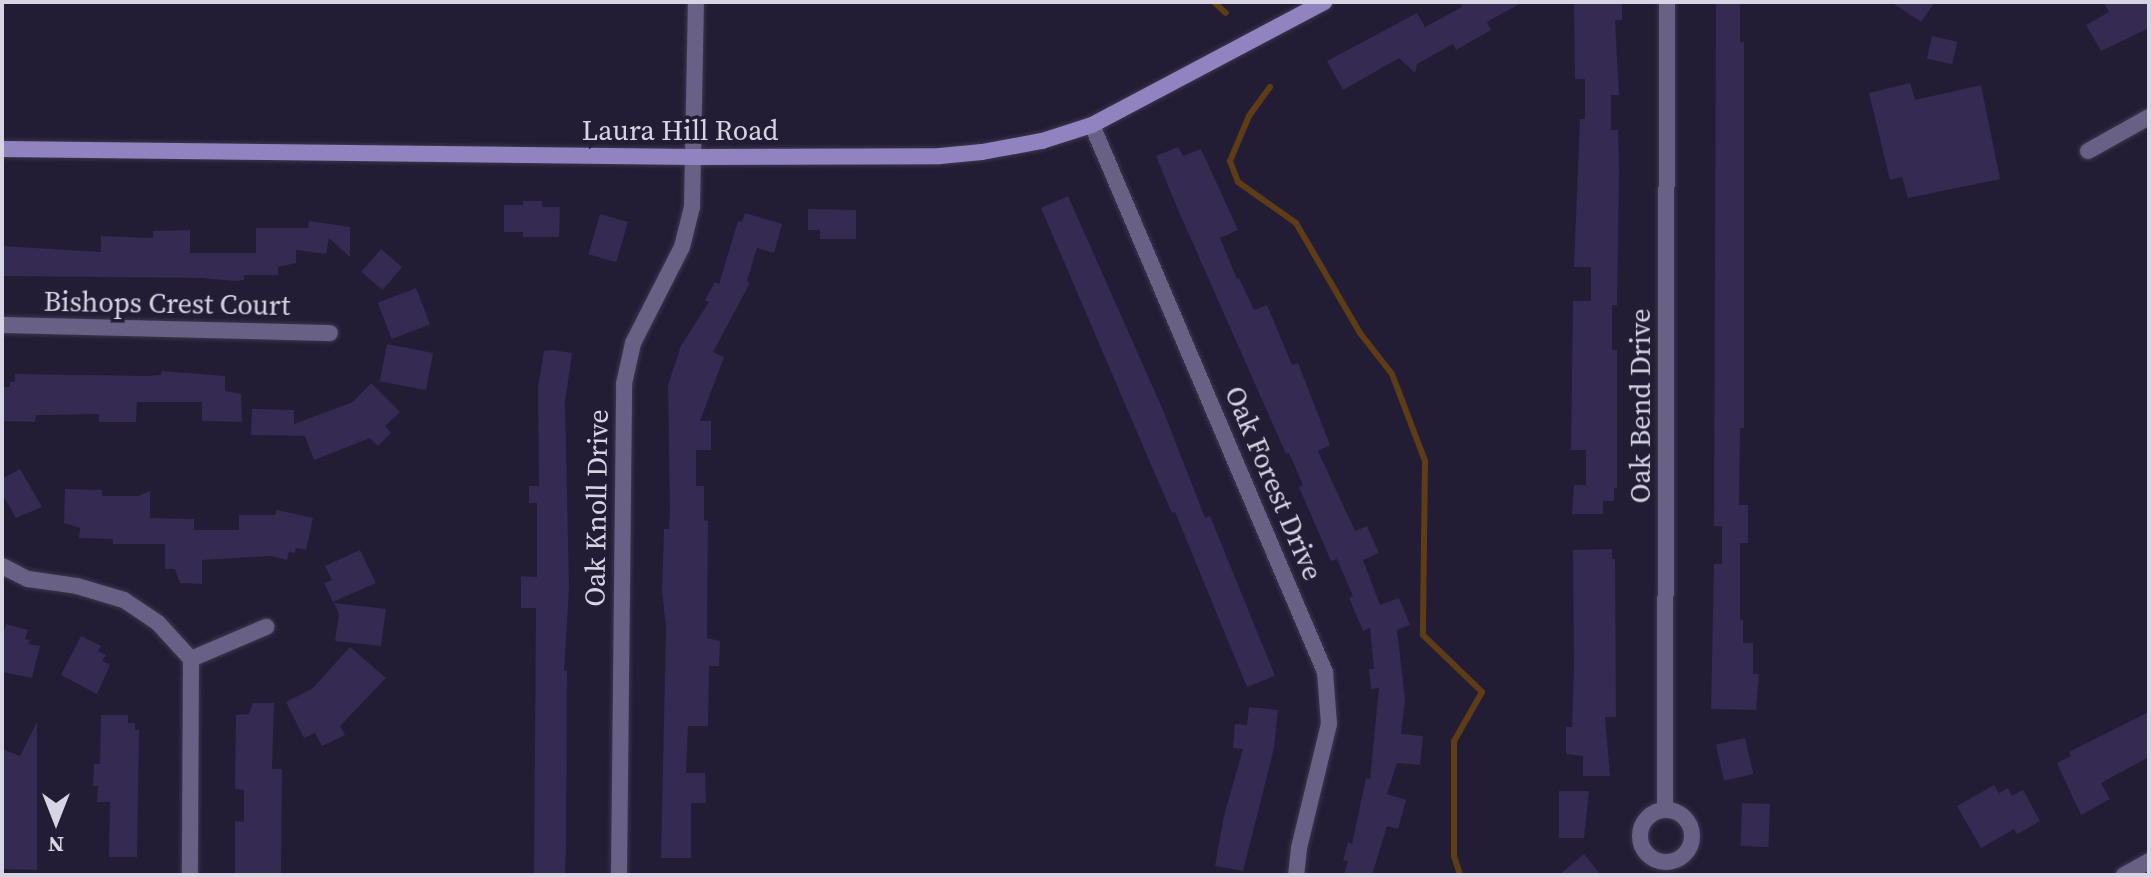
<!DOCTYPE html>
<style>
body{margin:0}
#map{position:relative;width:2151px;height:877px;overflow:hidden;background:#221d34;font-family:"Source Serif 4",serif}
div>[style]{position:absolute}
.stream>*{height:6px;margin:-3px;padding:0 3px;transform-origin:3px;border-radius:3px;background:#5d3c16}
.building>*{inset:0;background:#342a52;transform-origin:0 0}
.roads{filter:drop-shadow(0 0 2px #3b374d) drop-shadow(0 0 2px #3b374d)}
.minor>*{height:16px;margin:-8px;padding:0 8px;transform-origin:8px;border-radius:8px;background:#686085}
.minor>.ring{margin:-8px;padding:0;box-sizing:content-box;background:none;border:16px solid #686085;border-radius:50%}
.secondary>*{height:16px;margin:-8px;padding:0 8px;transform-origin:8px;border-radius:8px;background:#9083bf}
span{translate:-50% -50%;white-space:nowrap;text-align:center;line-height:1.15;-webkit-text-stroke:7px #221d34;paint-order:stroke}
.street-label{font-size:28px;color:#d7d4e4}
.frame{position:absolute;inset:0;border:4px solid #d7d4e4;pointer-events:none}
.north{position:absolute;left:16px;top:781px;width:80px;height:80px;-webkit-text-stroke:6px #221d34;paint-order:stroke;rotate:180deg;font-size:22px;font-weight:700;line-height:32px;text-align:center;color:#d7d4e4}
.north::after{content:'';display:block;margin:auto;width:28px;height:36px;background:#d7d4e4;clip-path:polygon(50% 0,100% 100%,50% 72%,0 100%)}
</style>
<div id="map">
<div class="stream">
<i style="left:1214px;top:2px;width:16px;rotate:43deg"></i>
<i style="left:1270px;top:87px;width:36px;rotate:126deg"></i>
<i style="left:1249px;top:116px;width:49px;rotate:112.9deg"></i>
<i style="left:1230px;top:161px;width:22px;rotate:69deg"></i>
<i style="left:1238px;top:182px;width:71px;rotate:35.3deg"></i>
<i style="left:1296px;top:223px;width:127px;rotate:59.8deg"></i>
<i style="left:1360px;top:333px;width:52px;rotate:52deg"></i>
<i style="left:1392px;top:374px;width:93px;rotate:69.2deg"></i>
<i style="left:1425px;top:461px;width:174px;rotate:90.7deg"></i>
<i style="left:1423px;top:635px;width:82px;rotate:44deg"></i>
<i style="left:1482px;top:692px;width:56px;rotate:119.7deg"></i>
<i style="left:1454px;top:741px;width:115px;rotate:90deg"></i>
<i style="left:1454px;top:856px;width:20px;rotate:72deg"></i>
</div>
<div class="building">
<i style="clip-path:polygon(1459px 2px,1523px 2px,1487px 22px,1491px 30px,1456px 50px,1453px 44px,1417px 64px,1415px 73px,1399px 58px,1343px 90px,1327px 61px,1417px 13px,1425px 27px,1462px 7px)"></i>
<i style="clip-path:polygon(1574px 2px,1622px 2px,1622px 20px,1615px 20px,1619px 95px,1611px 95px,1611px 130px,1618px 130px,1619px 169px,1617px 305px,1612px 305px,1612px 350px,1617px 350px,1617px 488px,1614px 488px,1614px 501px,1603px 501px,1603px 514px,1572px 514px,1574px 485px,1586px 485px,1586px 450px,1571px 450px,1573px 301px,1591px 301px,1591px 267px,1574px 267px,1580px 119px,1585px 119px,1585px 79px,1575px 79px)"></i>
<i style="clip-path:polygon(1716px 2px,1740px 2px,1740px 42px,1744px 42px,1744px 428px,1740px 428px,1739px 505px,1748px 505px,1748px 543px,1740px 543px,1740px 620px,1743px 620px,1743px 643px,1753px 643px,1753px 674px,1759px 674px,1756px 710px,1711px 709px,1714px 564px,1722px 564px,1722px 526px,1714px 526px)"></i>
<i style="clip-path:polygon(1891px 2px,1935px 2px,1921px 22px)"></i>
<i style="clip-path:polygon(2103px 2px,2149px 2px,2149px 28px,2101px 51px,2086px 25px,2109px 12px)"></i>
<i style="left:1932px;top:36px;width:26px;height:23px;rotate:13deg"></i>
<i style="clip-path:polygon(1910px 83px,1915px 100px,1981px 85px,2000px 179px,1908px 198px,1902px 177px,1890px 180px,1869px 93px)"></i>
<i style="clip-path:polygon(1178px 147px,1183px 156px,1201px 149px,1238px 230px,1220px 238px,1237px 279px,1239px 278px,1254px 310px,1267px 305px,1292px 365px,1298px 363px,1330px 445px,1318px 451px,1355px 531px,1367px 526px,1379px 553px,1363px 560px,1380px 605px,1399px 598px,1410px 625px,1397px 630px,1405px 700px,1401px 734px,1423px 736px,1420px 765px,1397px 763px,1387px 794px,1406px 800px,1398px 829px,1387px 826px,1372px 875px,1344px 875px,1348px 861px,1343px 860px,1348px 842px,1352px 844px,1366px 778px,1370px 779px,1379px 688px,1371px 689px,1369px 669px,1374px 669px,1370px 628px,1363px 631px,1349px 598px,1353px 596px,1337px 559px,1331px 561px,1299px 487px,1303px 485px,1289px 453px,1286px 454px,1176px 205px,1156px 156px)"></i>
<i style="clip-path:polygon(1068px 196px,1163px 410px,1205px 518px,1210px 516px,1275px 676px,1247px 687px,1175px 512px,1172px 513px,1155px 474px,1041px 208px)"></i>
<i style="clip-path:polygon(523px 201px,542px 201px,542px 207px,560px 207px,559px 237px,523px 237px,523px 232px,504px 232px,504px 205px,523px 205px)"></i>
<i style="clip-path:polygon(808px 209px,856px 210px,856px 239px,820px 239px,820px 230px,808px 230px)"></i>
<i style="clip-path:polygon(745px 213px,782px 224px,774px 253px,757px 248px,747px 281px,750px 283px,713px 352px,724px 357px,700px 421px,711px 421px,711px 450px,696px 450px,696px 486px,704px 486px,704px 520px,708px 521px,707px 638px,720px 641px,719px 666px,709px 666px,708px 726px,688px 726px,686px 773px,705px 773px,706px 803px,691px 803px,691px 858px,661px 858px,666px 628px,662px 591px,664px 529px,669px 529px,670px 510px,668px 385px,681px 346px,709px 302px,705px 300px,715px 282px,719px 284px,738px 221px,742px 222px)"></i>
<i style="left:600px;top:214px;width:29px;height:42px;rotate:16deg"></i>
<i style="clip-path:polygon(309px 221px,350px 227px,350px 257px,329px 238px,326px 254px,296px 250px,296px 263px,278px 267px,278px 275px,244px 275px,244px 280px,235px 281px,202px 278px,2px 276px,2px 246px,101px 252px,101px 236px,153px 238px,153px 231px,190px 230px,190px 253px,256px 253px,256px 228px,308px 228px)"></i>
<i style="left:381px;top:249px;width:28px;height:30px;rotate:41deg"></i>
<i style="left:416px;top:288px;width:39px;height:41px;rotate:69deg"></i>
<i style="left:387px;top:344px;width:47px;height:38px;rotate:11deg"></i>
<i style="clip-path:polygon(552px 350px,572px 353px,565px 402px,569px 588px,564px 671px,567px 671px,566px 845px,565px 875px,534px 875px,536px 608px,521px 608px,521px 576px,537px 577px,537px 503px,529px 503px,529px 486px,539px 486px,538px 387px,544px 351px)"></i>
<i style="clip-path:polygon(162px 371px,225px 376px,225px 391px,241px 394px,242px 422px,202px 421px,202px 402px,137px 402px,136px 422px,99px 422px,99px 414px,36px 415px,35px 422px,2px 421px,2px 387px,10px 387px,10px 382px,15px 382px,15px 374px,148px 376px,161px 375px)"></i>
<i style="clip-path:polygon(371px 383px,400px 412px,385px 426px,391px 433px,378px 446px,370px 438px,314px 460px,305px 436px,251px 435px,252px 409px,294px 410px,294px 424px,353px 402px)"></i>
<i style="clip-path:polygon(20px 469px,42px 507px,16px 518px,2px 494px,2px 479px)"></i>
<i style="clip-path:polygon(65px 489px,102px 490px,102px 496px,138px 496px,150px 491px,150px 518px,194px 519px,194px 530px,239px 530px,239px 515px,275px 515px,277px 510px,313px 518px,306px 550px,296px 548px,295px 553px,289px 552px,287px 560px,271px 556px,202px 560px,202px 584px,180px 583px,175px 569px,165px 569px,165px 544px,113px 544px,113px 539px,79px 538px,80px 528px,64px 523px)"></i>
<i style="clip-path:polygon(1612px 549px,1612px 559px,1615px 559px,1616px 717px,1605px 717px,1610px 776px,1583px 776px,1583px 756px,1566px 754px,1566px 727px,1572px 727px,1574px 667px,1573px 550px)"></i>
<i style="clip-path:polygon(360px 550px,376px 583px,333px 602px,324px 583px,332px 580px,325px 566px)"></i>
<i style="clip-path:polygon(334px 603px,386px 609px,381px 646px,335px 641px,339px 614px)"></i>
<i style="clip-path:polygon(6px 624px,28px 630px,25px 639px,30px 640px,28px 644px,40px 646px,32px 678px,2px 672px,2px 639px)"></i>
<i style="clip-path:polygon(81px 636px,101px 646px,98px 651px,106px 655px,102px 661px,110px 665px,97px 694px,61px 675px)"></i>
<i style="clip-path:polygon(350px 647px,386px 678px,340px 726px,345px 735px,322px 746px,315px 733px,304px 738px,286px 702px,312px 689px)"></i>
<i style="clip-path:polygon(253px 703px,274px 703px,272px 769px,282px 769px,281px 875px,235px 875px,235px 821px,244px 822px,244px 790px,235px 789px,236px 715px,249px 714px)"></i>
<i style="clip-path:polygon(1249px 707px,1278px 710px,1274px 748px,1243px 871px,1215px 866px,1224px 816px,1243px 749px,1233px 748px,1235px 724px,1247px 725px)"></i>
<i style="clip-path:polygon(2149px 712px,2149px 757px,2101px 783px,2110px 799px,2081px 815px,2057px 763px,2071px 756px,2069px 752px)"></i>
<i style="clip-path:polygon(101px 715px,128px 715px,128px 723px,135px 723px,135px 730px,139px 730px,137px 857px,109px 857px,110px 802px,97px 802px,98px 786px,93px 786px,94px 764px,100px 764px)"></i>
<i style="clip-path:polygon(37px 722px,37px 870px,2px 869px,2px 749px,20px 756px)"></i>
<i style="left:1745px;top:738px;width:37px;height:30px;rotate:77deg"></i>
<i style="clip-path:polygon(1994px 785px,1999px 793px,2008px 788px,2012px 796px,2023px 790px,2040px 821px,2017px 834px,2014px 829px,1981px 848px,1957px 806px)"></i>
<i style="clip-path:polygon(1559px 791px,1589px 791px,1584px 838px,1559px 838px)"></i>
<i style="left:1742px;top:803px;width:28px;height:43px;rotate:2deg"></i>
<i style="clip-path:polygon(1584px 854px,1601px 875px,1559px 875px)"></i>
</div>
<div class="roads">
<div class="minor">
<i style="left:1092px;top:125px;width:595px;rotate:66.93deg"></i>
<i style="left:1325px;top:672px;width:52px;rotate:85.6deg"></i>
<i style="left:1329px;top:724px;width:128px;rotate:103.6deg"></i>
<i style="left:1299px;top:848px;width:27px;rotate:96deg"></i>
<i style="left:2088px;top:151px;width:70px;rotate:-29.1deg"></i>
<i style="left:2px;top:325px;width:328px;rotate:1.4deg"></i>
<i style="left:2px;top:566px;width:29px;rotate:27deg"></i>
<i style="left:28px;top:579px;width:49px;rotate:8.1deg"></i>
<i style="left:77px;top:586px;width:49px;rotate:16.6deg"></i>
<i style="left:124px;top:600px;width:41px;rotate:34.1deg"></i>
<i style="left:158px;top:623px;width:49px;rotate:47.5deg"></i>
<i style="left:191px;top:659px;width:216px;rotate:90.3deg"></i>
<i style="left:191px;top:659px;width:82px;rotate:-23.1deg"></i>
<i class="ring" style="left:1640px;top:810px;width:36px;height:36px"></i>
<i style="left:1665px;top:810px;width:808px;rotate:-89.86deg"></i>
<i style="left:619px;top:875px;width:491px;rotate:-89.4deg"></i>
<i style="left:624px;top:384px;width:42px;rotate:-77.6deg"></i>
<i style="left:633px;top:343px;width:108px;rotate:-63deg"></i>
<i style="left:682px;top:247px;width:41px;rotate:-76deg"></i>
<i style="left:692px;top:207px;width:205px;rotate:-88.9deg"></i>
<i style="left:2124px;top:875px;width:29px;rotate:-29deg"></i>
</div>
<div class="secondary">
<i style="left:2px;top:149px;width:692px;rotate:0.66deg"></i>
<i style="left:694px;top:157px;width:246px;rotate:-0.2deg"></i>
<i style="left:940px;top:156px;width:42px;rotate:-5.4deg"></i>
<i style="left:982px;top:152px;width:61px;rotate:-10.4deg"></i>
<i style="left:1042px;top:141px;width:52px;rotate:-17.7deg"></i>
<i style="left:1092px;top:125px;width:263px;rotate:-27.9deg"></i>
</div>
</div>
<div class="street-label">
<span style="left:680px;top:130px">Laura Hill Road</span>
<span style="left:167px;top:303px;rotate:1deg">Bishops Crest Court</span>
<span style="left:1640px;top:406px;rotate:-90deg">Oak Bend Drive</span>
<span style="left:1274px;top:483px;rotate:67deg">Oak Forest Drive</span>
<span style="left:596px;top:508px;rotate:-89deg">Oak Knoll Drive</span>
</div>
<div class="frame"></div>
<div class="north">N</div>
</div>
